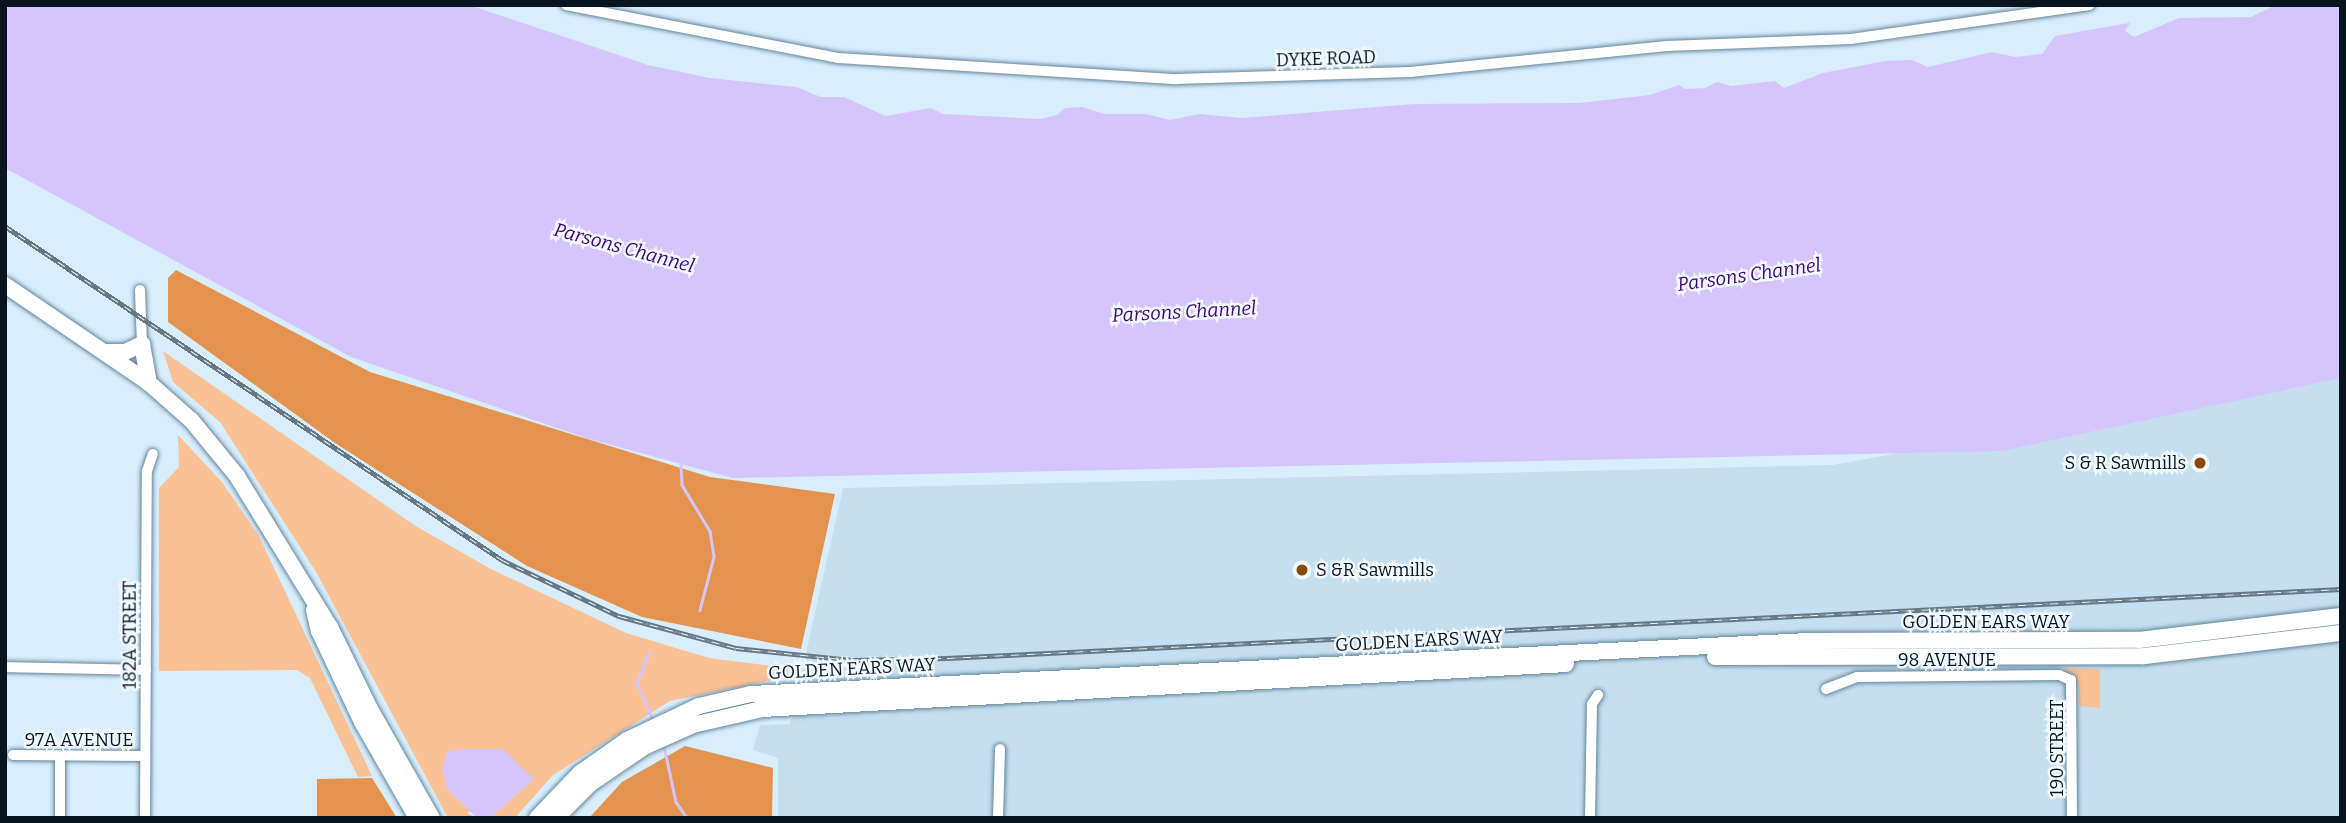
<!DOCTYPE html>
<style>
body{margin:0}
#map{position:relative;width:2346px;height:823px;overflow:hidden;background:#d8eefd;font-family:Bitter,serif}
div>[style]{position:absolute}
.built>*{inset:0;background:#c5dff0}
.green>*{inset:0;background:#fac195}
.forest>*{inset:0;background:#e4934e}
.water>*{inset:0;background:#d6c5fc}
.stream>*{height:2.5px;margin:-1.25px;padding:0 1.25px;transform-origin:1.25px;border-radius:1.25px;background:#d6c5fc}
.roads{filter:drop-shadow(0 0 2px #63859c) drop-shadow(0 0 2px #63859c)}
.minor>*{height:10px;margin:-5px;padding:0 5px;transform-origin:5px;border-radius:5px;background:#fff}
.primary>*{height:16px;margin:-8px;padding:0 8px;transform-origin:8px;border-radius:8px;background:#fff}
.rail>*{height:5px;margin-top:-2.5px;transform-origin:0;background:repeating-linear-gradient(90deg,#f1f8fe 0 8px,#677884 0 16px);box-sizing:border-box;border-block:2px solid #677884}
.dots>*{width:19px;height:19px;translate:-50% -50%;box-sizing:border-box;border:4px solid #f1f8fe;border-radius:50%}
span{translate:-50% -50%;white-space:nowrap;text-align:center;line-height:1.15;-webkit-text-stroke:5px #f1f8fe;paint-order:stroke}
.street-label{font-size:18px;color:#08151e}
.poi-label{font-size:18px;color:#08151e}
.right{translate:-100% -50%;text-align:right}
.left{translate:0 -50%;text-align:left}
.water-label{font-size:19px;color:#3e0673;font-style:italic}
.frame{position:absolute;inset:0;border:7px solid #08151e;pointer-events:none}
</style>
<div id="map">
<div class="built">
<i style="clip-path:polygon(2341px 372px,2341px 818px,778px 818px,778px 758px,753px 750px,760px 725px,790px 724px,843px 488px,1833px 465px)"></i>
</div>
<div class="green">
<i style="clip-path:polygon(163px 351px,414px 525px,489px 568px,626px 633px,709px 658px,788px 668px,787px 677px,670px 701px,553px 775px,515px 818px,490px 818px,534px 779px,467px 813px,477px 818px,448px 818px,316px 572px,220px 422px,173px 382px)"></i>
<i style="clip-path:polygon(178px 435px,222px 482px,259px 536px,372px 776px,358px 777px,310px 678px,297px 670px,159px 671px,159px 488px,179px 467px)"></i>
<i style="clip-path:polygon(2063px 668px,2100px 669px,2100px 708px,2079px 706px,2078px 684px)"></i>
</div>
<div class="forest">
<i style="clip-path:polygon(176px 270px,370px 372px,710px 477px,835px 494px,801px 649px,642px 617px,527px 566px,335px 443px,168px 322px,168px 278px)"></i>
<i style="clip-path:polygon(685px 746px,773px 768px,772px 818px,589px 818px,622px 782px)"></i>
<i style="clip-path:polygon(372px 778px,397px 818px,317px 818px,317px 779px)"></i>
</div>
<div class="water">
<i style="clip-path:polygon(5px 5px,469px 5px,648px 65px,710px 78px,796px 87px,821px 97px,844px 97px,886px 116px,930px 108px,943px 114px,1040px 119px,1057px 115px,1065px 108px,1082px 107px,1105px 114px,1146px 114px,1170px 120px,1199px 114px,1242px 118px,1414px 104px,1579px 103px,1650px 95px,1679px 85px,1685px 89px,1705px 88px,1717px 82px,1731px 86px,1775px 81px,1784px 88px,1823px 73px,1885px 61px,1912px 60px,1928px 67px,1992px 52px,2015px 57px,2042px 54px,2055px 36px,2123px 24px,2130px 23px,2125px 31px,2134px 37px,2179px 18px,2251px 17px,2276px 5px,2341px 5px,2341px 378px,2002px 451px,733px 478px,589px 439px,351px 357px,5px 168px)"></i>
<i style="clip-path:polygon(461px 749px,503px 749px,534px 779px,490px 818px,477px 818px,447px 789px,442px 770px,447px 752px)"></i>
</div>
<div class="stream">
<i style="left:681px;top:464px;width:21px;rotate:87deg"></i>
<i style="left:682px;top:485px;width:54px;rotate:58.7deg"></i>
<i style="left:710px;top:531px;width:26px;rotate:81deg"></i>
<i style="left:714px;top:557px;width:55px;rotate:104.8deg"></i>
<i style="left:650px;top:652px;width:34px;rotate:113deg"></i>
<i style="left:637px;top:683px;width:40px;rotate:66.6deg"></i>
<i style="left:664px;top:746px;width:57px;rotate:77.9deg"></i>
<i style="left:676px;top:802px;width:19px;rotate:55deg"></i>
</div>
<div class="roads">
<div class="minor">
<i style="left:566px;top:5px;width:277px;rotate:11deg"></i>
<i style="left:838px;top:58px;width:339px;rotate:3.6deg"></i>
<i style="left:1176px;top:79px;width:234px;rotate:-1.7deg"></i>
<i style="left:1410px;top:72px;width:258px;rotate:-5.8deg"></i>
<i style="left:1667px;top:46px;width:184px;rotate:-2.2deg"></i>
<i style="left:1851px;top:39px;width:241px;rotate:-8.1deg"></i>
<i style="left:140px;top:290px;width:54px;rotate:87.9deg"></i>
<i style="left:5px;top:667px;width:141px;rotate:1.2deg"></i>
<i style="left:1826px;top:689px;width:33px;rotate:-21deg"></i>
<i style="left:1857px;top:677px;width:202px;rotate:-0.6deg"></i>
<i style="left:2059px;top:675px;width:13px;rotate:23deg"></i>
<i style="left:2071px;top:680px;width:138px;rotate:89.6deg"></i>
<i style="left:13px;top:755px;width:132px;rotate:0.4deg"></i>
<i style="left:60px;top:756px;width:62px;rotate:90deg"></i>
<i style="left:145px;top:818px;width:347px;rotate:-89.7deg"></i>
<i style="left:147px;top:471px;width:18px;rotate:-71deg"></i>
<i style="left:998px;top:818px;width:69px;rotate:-88.3deg"></i>
<i style="left:1590px;top:818px;width:114px;rotate:-89deg"></i>
<i style="left:1592px;top:704px;width:11px;rotate:-56deg"></i>
</div>
<div class="primary">
<i style="left:5px;top:285px;width:174px;rotate:34.2deg"></i>
<i style="left:149px;top:383px;width:57px;rotate:41.5deg"></i>
<i style="left:192px;top:421px;width:71px;rotate:50.7deg"></i>
<i style="left:237px;top:476px;width:177px;rotate:58.4deg"></i>
<i style="left:330px;top:627px;width:91px;rotate:64deg"></i>
<i style="left:370px;top:709px;width:125px;rotate:60.4deg"></i>
<i style="left:105px;top:352px;width:20px"></i>
<i style="left:125px;top:352px;width:19px;rotate:-25deg"></i>
<i style="left:142px;top:344px;width:40px;rotate:80deg"></i>
<i style="left:314px;top:610px;width:22px;rotate:77deg"></i>
<i style="left:319px;top:631px;width:101px;rotate:64.7deg"></i>
<i style="left:362px;top:722px;width:111px;rotate:60.2deg"></i>
<i style="left:1715px;top:657px;width:429px;rotate:-0.1deg"></i>
<i style="left:2144px;top:656px;width:198px;rotate:-6.7deg"></i>
<i style="left:537px;top:818px;width:62px;rotate:-46.3deg"></i>
<i style="left:580px;top:773px;width:57px;rotate:-35.1deg"></i>
<i style="left:627px;top:740px;width:80px;rotate:-25.3deg"></i>
<i style="left:699px;top:706px;width:53px;rotate:-13deg"></i>
<i style="left:751px;top:694px;width:1059px;rotate:-2.87deg"></i>
<i style="left:1809px;top:641px;width:330px;rotate:-0.2deg"></i>
<i style="left:2139px;top:640px;width:203px;rotate:-6.8deg"></i>
<i style="left:556px;top:818px;width:48px;rotate:-45deg"></i>
<i style="left:590px;top:784px;width:65px;rotate:-34.4deg"></i>
<i style="left:644px;top:747px;width:54px;rotate:-24.2deg"></i>
<i style="left:693px;top:725px;width:71px;rotate:-13.1deg"></i>
<i style="left:762px;top:709px;width:805px;rotate:-3.2deg"></i>
</div>
</div>
<div class="rail">
<i style="left:5px;top:226px;width:599px;rotate:33.9deg"></i>
<i style="left:502px;top:560px;width:130px;rotate:25.6deg"></i>
<i style="left:619px;top:616px;width:121px;rotate:15.3deg"></i>
<i style="left:736px;top:648px;width:118px;rotate:5.9deg"></i>
<i style="left:853px;top:660px;width:94px;rotate:-1.2deg"></i>
<i style="left:947px;top:658px;width:1396px;rotate:-2.83deg"></i>
</div>
<div class="dots">
<i style="left:2200px;top:463px;background:#874a09"></i>
<i style="left:1302px;top:570px;background:#874a09"></i>
</div>
<div class="street-label">
<span style="left:1326px;top:59px;rotate:-2deg">DYKE ROAD</span>
<span style="left:1986px;top:622px">GOLDEN EARS WAY</span>
<span style="left:130px;top:635px;rotate:-90deg">182A STREET</span>
<span style="left:1419px;top:641px;rotate:-3deg">GOLDEN EARS WAY</span>
<span style="left:1947px;top:660px">98 AVENUE</span>
<span style="left:852px;top:669px;rotate:-3deg">GOLDEN EARS WAY</span>
<span style="left:79px;top:740px">97A AVENUE</span>
<span style="left:2057px;top:748px;rotate:-90deg">190 STREET</span>
</div>
<div class="poi-label">
<span class="right" style="left:2186px;top:463px">S &amp; R Sawmills</span>
<span class="left" style="left:1316px;top:570px">S &amp;R Sawmills</span>
</div>
<div class="water-label">
<span style="left:624px;top:248px;rotate:15deg">Parsons Channel</span>
<span style="left:1749px;top:275px;rotate:-8deg">Parsons Channel</span>
<span style="left:1184px;top:312px;rotate:-3deg">Parsons Channel</span>
</div>
<div class="frame"></div>
</div>
